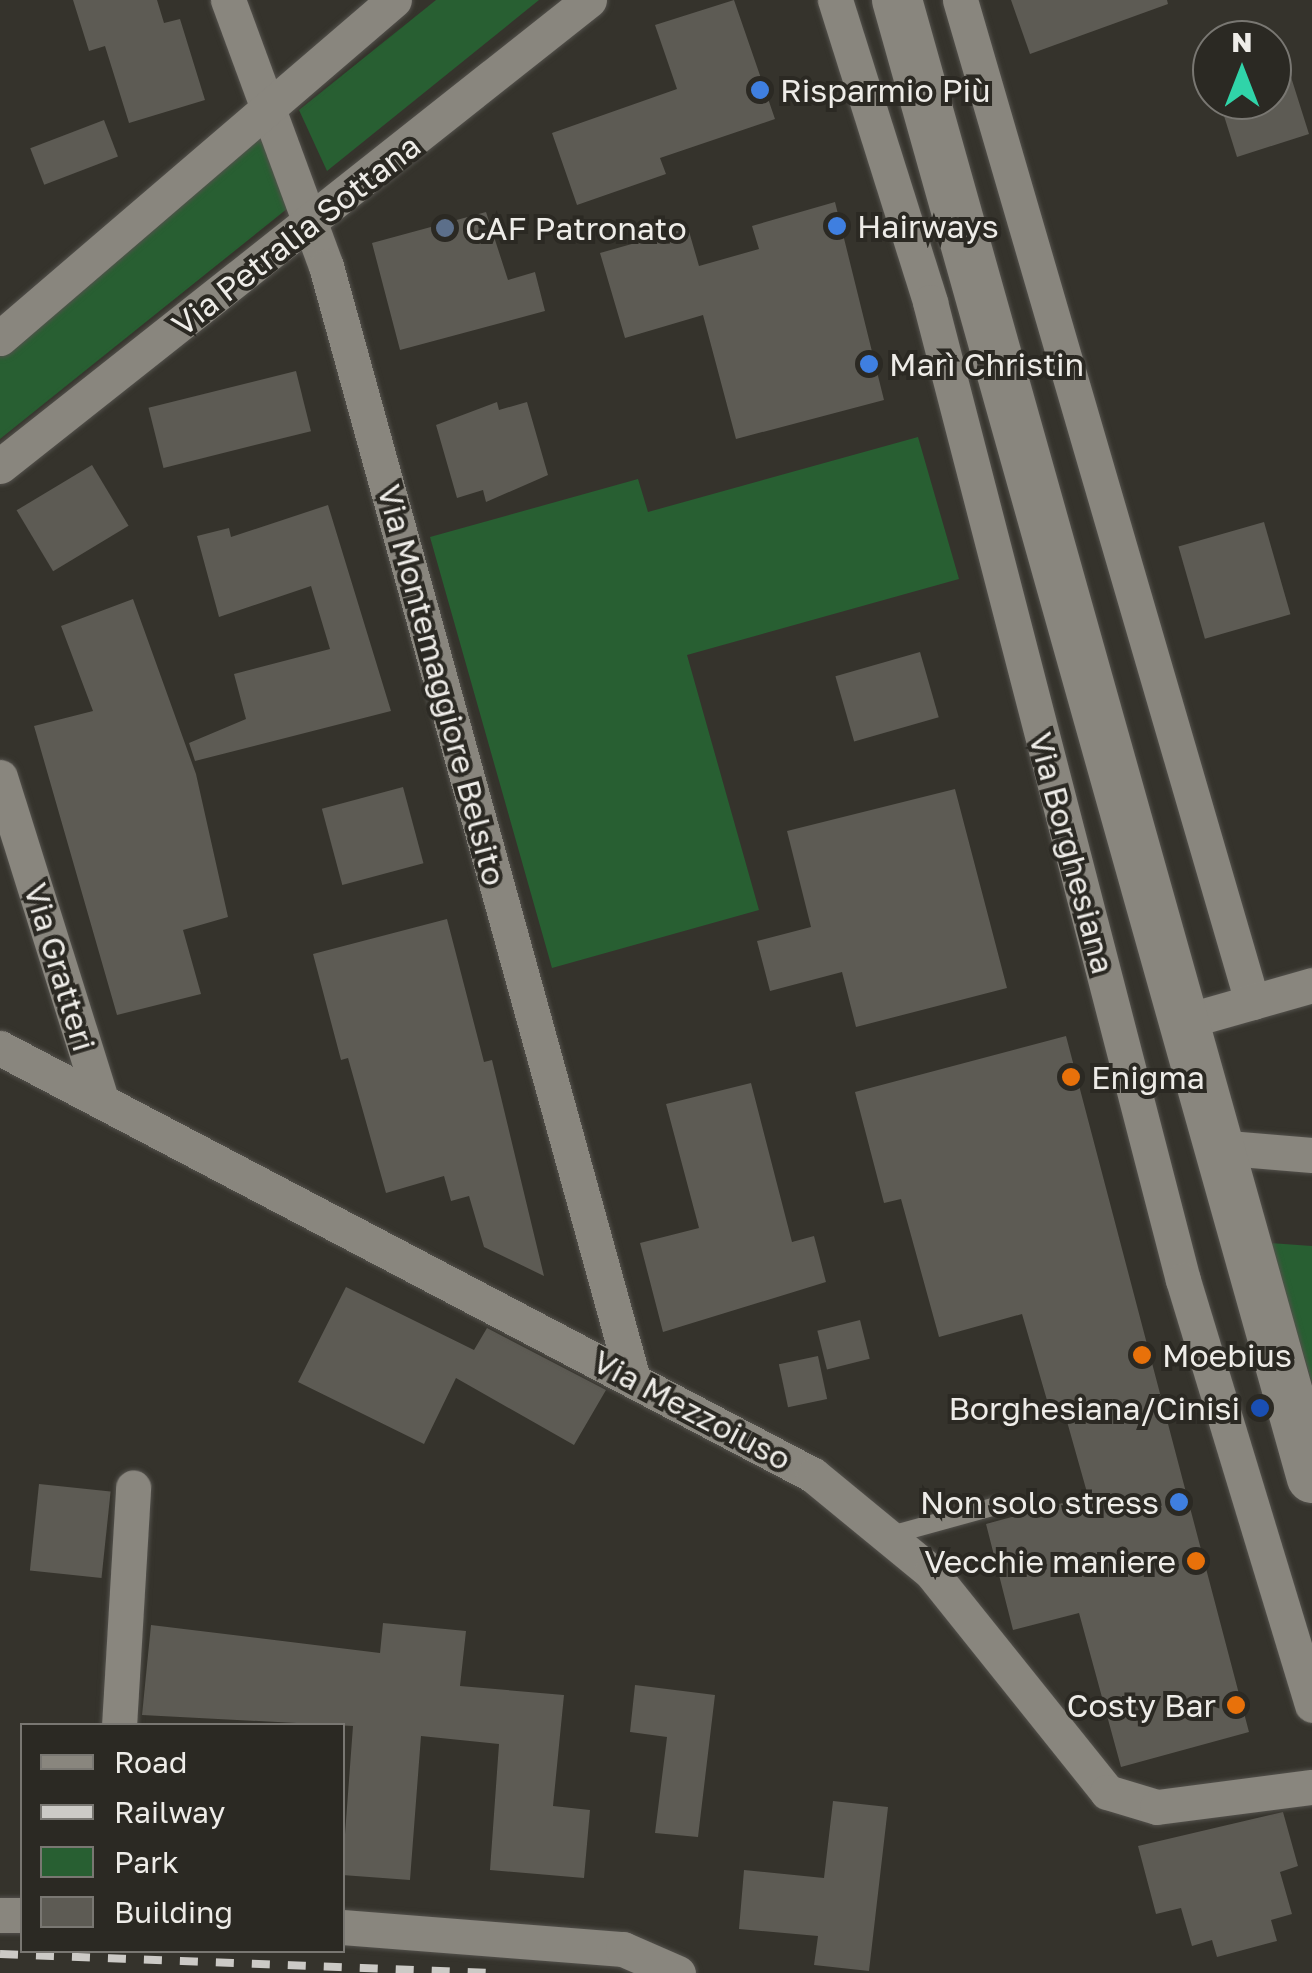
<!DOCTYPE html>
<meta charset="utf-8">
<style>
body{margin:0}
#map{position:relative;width:1312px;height:1973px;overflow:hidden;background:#35332c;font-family:"Golos Text",sans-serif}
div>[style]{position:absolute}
.green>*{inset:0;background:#285f32}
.building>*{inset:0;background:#5d5b54;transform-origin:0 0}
.roads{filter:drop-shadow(0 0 2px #53514c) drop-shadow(0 0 2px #53514c)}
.lane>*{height:18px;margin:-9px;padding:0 9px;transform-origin:9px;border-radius:9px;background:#89867e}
.street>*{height:35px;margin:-17.5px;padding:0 17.5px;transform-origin:17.5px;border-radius:17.5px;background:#89867e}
.secondary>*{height:50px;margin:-25px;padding:0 25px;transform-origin:25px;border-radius:25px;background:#89867e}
.rail>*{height:8px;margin-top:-4px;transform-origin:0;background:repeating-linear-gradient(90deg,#cccac6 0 18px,transparent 0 36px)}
.dots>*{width:28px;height:28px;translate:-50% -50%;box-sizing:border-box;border:5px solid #2b2923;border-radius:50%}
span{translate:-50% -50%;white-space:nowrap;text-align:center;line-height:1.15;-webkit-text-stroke:8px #2b2923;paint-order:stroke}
.poi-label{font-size:32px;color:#eeece8}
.left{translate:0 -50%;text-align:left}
.right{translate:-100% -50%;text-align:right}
.street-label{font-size:32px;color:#eeece8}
.legend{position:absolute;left:20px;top:1723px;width:325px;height:230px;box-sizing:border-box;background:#2b2923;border:2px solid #797772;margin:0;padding:12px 18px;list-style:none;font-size:30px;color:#eeece8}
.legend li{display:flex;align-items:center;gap:20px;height:50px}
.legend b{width:50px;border:2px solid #797772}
.north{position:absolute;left:1192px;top:20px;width:100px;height:100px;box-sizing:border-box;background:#2b2923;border:2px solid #797772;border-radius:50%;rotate:0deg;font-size:28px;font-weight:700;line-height:40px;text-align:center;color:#eeece8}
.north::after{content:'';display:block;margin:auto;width:35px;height:45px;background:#30d4a9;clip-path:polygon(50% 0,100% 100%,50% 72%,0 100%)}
</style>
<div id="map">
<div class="green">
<i style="clip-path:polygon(436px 0,539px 0,327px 171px,299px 110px)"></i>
<i style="clip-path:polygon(260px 131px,293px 204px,0 439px,0 347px)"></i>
<i style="clip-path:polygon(918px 437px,959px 579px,687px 655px,759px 910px,552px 968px,430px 537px,638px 479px,648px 512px)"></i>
<i style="clip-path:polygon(1270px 1243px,1312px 1246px,1312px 1383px)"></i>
</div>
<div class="building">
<i style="clip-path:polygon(73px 0,157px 0,164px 23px,180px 19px,205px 100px,129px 123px,105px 46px,89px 51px)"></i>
<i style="clip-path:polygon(734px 0,775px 119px,660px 158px,666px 174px,577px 205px,552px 133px,677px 89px,655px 25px)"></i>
<i style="clip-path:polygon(1011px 0,1167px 0,1168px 4px,1030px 54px)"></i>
<i style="clip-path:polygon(1279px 39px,1309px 134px,1237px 157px,1219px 100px,1272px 100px,1272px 40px)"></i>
<i style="left:104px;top:120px;width:39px;height:79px;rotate:69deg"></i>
<i style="clip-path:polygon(835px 202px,884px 400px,736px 439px,703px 315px,625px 338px,600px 253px,688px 228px,699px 266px,759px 249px,752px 226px)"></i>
<i style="clip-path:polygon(486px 212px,508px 280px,535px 272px,545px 311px,400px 350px,372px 243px)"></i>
<i style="left:296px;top:371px;width:62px;height:152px;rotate:76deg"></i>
<i style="clip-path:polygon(497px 402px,499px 410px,527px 402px,548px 475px,486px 502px,483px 490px,457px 498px,436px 425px)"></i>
<i style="left:92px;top:465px;width:71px;height:88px;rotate:59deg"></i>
<i style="clip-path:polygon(328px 505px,391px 711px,195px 761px,189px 743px,246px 719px,234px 674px,330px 649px,311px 586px,219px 617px,197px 536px,229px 528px,231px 537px)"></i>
<i style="left:1264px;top:522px;width:96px;height:89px;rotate:74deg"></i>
<i style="clip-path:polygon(133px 599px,196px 774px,228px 917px,183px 930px,201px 994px,117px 1015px,34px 726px,93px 711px,61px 626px)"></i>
<i style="left:920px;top:652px;width:68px;height:88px;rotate:74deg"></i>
<i style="left:403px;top:787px;width:79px;height:84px;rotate:75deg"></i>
<i style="clip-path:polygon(955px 789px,1007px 988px,856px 1027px,842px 972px,770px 991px,757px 941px,811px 927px,787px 831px)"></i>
<i style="clip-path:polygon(447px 919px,484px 1062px,492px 1060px,544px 1276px,484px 1247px,469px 1196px,451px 1201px,444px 1176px,386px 1193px,348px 1058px,341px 1060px,313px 954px)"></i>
<i style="clip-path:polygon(1066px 1036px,1249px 1732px,1121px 1767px,1079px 1613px,1013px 1630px,986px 1524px,1088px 1496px,1066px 1418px,1053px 1421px,1022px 1314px,939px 1337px,901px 1199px,884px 1203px,855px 1092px)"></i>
<i style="clip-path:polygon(751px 1083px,792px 1242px,814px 1236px,826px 1282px,663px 1332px,640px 1243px,699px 1228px,666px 1104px)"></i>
<i style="clip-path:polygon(346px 1287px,474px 1350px,487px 1328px,606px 1390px,574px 1445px,456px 1378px,424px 1444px,298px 1382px)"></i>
<i style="left:860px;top:1320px;width:40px;height:44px;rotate:76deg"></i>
<i style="left:818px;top:1356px;width:44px;height:40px;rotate:78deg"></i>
<i style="left:39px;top:1484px;width:72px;height:87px;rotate:6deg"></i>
<i style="clip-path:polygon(383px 1623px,466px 1631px,460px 1686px,564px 1695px,553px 1806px,590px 1810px,584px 1878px,490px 1870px,499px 1744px,421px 1736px,410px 1880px,342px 1875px,353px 1726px,142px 1715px,151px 1625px,380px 1653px)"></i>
<i style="clip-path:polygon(635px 1685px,715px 1695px,698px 1837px,655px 1833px,667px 1737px,630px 1732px)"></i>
<i style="clip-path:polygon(833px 1801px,888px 1807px,869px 1971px,814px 1965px,818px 1936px,739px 1929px,744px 1870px,824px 1878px)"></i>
<i style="clip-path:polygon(1283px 1812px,1298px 1866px,1280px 1872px,1292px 1914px,1271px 1920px,1277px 1941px,1217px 1957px,1212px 1940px,1192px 1946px,1181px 1908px,1156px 1914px,1138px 1846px)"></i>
</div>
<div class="roads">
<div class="lane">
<i style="left:891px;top:1535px;width:109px;rotate:-15.4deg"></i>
</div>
<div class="street">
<i style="left:228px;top:0;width:283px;rotate:69.8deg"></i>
<i style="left:326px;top:266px;width:1155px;rotate:74.58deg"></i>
<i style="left:835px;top:0;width:317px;rotate:72.5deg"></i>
<i style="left:930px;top:302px;width:1010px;rotate:75.5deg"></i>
<i style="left:1183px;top:1280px;width:444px;rotate:73.1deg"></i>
<i style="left:960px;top:0;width:1044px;rotate:73.75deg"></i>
<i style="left:0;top:338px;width:519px;rotate:-40.63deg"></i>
<i style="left:0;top:466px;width:751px;rotate:-38.35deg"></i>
<i style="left:0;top:777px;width:337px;rotate:72.6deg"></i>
<i style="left:1179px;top:1023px;width:138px;rotate:-15.9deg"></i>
<i style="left:0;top:1048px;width:918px;rotate:27.71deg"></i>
<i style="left:813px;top:1475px;width:153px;rotate:39.4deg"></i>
<i style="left:931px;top:1572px;width:282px;rotate:51.3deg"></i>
<i style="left:1107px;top:1792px;width:52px;rotate:16.7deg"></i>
<i style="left:1157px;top:1807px;width:156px;rotate:-7.4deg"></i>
<i style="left:1216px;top:1147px;width:96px;rotate:4.8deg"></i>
<i style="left:119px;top:1726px;width:239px;rotate:-86.6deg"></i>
<i style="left:0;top:1915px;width:22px"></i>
<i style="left:342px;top:1927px;width:282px;rotate:4.5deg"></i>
<i style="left:623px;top:1949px;width:60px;rotate:23.6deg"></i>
</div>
<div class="secondary">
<i style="left:897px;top:0;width:1535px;rotate:74.32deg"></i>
</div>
</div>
<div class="rail">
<i style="left:0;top:1954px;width:492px;rotate:2.2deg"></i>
</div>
<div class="dots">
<i style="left:760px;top:90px;background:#3f7fe0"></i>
<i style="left:837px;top:226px;background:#3f7fe0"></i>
<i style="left:445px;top:228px;background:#5c6f8a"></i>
<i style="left:869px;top:364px;background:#3f7fe0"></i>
<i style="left:1071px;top:1077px;background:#e8710a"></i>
<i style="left:1142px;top:1355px;background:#e8710a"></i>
<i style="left:1260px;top:1408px;background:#1a4fb4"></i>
<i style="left:1179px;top:1502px;background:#3f7fe0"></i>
<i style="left:1196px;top:1561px;background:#e8710a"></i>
<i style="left:1236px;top:1705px;background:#e8710a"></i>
</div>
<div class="poi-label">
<span class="left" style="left:780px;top:90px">Risparmio Più</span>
<span class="left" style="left:857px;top:226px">Hairways</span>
<span class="left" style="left:465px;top:228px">CAF Patronato</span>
<span class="left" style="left:889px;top:364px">Marì Christin</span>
<span class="left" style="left:1091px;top:1077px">Enigma</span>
<span class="left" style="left:1162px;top:1355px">Moebius</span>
<span class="right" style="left:1240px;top:1408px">Borghesiana/Cinisi</span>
<span class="right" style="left:1159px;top:1502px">Non solo stress</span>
<span class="right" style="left:1176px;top:1561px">Vecchie maniere</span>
<span class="right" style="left:1216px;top:1705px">Costy Bar</span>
</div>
<div class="street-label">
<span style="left:296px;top:235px;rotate:-38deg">Via Petralia Sottana</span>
<span style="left:442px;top:685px;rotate:75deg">Via Montemaggiore Belsito</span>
<span style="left:1072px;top:853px;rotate:75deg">Via Borghesiana</span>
<span style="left:60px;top:967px;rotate:73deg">Via Gratteri</span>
<span style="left:692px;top:1410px;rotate:28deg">Via Mezzoiuso</span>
</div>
<ul class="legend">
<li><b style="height:12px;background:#89867e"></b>Road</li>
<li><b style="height:12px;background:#cccac6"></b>Railway</li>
<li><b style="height:28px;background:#285f32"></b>Park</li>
<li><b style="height:28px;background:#5d5b54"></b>Building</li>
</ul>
<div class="north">N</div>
</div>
